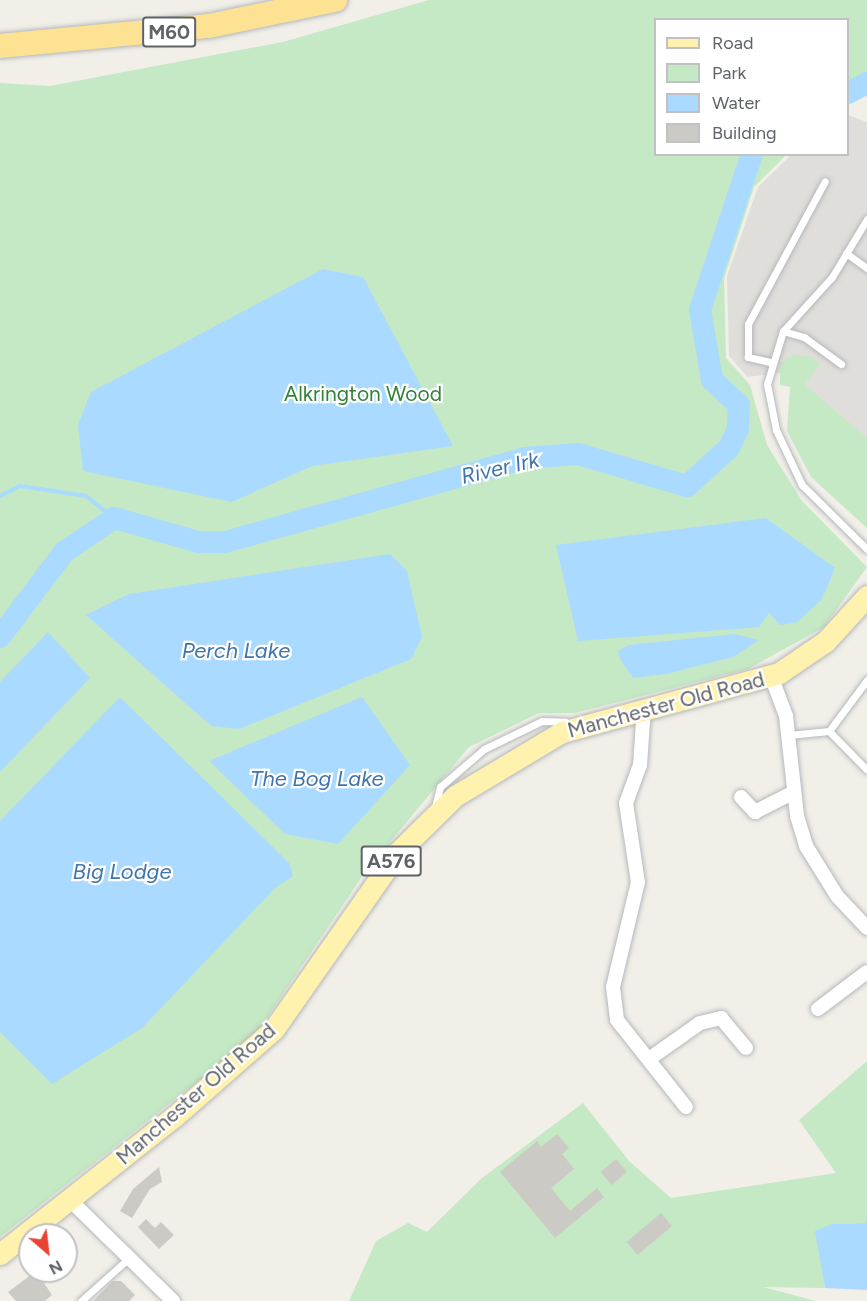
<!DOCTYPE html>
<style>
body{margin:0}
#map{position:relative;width:867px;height:1301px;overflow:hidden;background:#f1efe8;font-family:Figtree,sans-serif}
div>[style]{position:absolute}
.industrial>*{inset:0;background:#e0deda}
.green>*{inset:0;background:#c5e8c5}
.water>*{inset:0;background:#aadaff}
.stream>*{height:4px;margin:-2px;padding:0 2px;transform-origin:2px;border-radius:2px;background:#aadaff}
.river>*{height:22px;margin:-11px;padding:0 11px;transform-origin:11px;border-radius:11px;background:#aadaff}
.building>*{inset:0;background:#cccac5;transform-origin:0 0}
.roads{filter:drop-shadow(0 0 2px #b5b8bc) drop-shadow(0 0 2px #b5b8bc)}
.service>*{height:7px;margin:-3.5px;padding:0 3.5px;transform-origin:3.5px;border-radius:3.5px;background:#fff}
.minor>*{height:14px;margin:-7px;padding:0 7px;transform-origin:7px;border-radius:7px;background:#fff}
.primary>*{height:21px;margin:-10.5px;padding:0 10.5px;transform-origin:10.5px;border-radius:10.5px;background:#fff2af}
.motorway>*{height:24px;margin:-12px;padding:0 12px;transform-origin:12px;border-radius:12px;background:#fde293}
span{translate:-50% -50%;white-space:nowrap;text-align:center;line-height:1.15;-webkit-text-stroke:4.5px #fff;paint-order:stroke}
.shield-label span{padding:2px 4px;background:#fff;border:2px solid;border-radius:4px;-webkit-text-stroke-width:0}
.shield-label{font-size:20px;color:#5f6368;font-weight:700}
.park-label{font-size:21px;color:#348238}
.street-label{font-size:21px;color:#5f6368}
.water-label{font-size:22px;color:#4174aa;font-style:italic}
.legend{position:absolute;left:654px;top:18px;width:195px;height:138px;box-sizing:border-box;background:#fff;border:2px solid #bfc1c3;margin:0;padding:8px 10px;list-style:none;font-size:18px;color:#5f6368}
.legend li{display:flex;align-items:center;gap:12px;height:30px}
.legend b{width:30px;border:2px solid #bfc1c3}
.north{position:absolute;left:18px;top:1223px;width:60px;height:60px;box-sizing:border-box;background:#fff;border:2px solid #bfc1c3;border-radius:50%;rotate:152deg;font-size:16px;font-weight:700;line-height:24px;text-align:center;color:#5f6368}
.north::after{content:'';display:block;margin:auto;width:21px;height:27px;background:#ea4335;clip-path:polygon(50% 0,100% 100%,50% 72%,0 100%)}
</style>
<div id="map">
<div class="industrial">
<i style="clip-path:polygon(848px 115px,867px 122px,867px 441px,785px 372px,748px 377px,729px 356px,727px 276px,758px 187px,791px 155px,848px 154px)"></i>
</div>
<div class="green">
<i style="clip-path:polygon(429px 0,867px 0,867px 73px,848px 92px,848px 20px,656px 20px,656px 154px,786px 155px,754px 187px,724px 279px,726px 358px,750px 385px,767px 445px,802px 501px,867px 567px,824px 627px,748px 669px,575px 713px,539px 713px,469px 747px,365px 872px,254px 1037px,0 1237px,0 83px,50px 86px,283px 42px)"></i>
<i style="clip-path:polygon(793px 355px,809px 356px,821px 364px,804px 384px,867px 438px,867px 528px,811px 477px,787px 431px,790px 387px,780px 385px,780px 363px)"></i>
<i style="clip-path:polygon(867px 1061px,867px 1223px,832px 1224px,822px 1266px,825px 1288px,763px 1287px,816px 1301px,349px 1301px,376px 1241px,408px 1223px,427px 1232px,482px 1178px,583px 1103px,629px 1161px,671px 1198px,836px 1173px,799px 1120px)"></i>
</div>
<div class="water">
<i style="clip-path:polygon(323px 269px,363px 277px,453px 446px,312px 466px,232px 502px,83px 471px,78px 425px,91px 392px)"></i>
<i style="clip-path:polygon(766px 518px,835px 568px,822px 599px,798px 622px,780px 625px,769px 613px,759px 627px,578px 641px,556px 545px)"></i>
<i style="clip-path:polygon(390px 554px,407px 571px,422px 637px,411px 659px,239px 729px,211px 726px,86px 615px,129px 594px)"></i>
<i style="clip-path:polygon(48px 632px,90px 678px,0 772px,0 682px)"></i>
<i style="clip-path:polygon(734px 634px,759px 640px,733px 657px,666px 674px,633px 678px,620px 659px,618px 651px,629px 645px)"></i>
<i style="clip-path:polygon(120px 697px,289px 863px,293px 876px,275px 888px,142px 1028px,52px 1084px,0 1032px,0 821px)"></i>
<i style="clip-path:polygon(362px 697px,410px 765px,338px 844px,285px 834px,209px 761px)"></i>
<i style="clip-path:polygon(867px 1223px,867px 1290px,825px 1288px,815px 1231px,832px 1224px)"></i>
</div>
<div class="stream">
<i style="left:0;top:496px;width:22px;rotate:-27deg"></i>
<i style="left:20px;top:486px;width:67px;rotate:8.6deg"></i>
<i style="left:86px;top:496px;width:36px;rotate:38deg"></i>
</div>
<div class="river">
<i style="left:848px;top:93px;width:21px;rotate:-28deg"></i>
<i style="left:0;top:637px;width:106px;rotate:-53deg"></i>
<i style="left:64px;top:552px;width:60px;rotate:-34.2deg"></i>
<i style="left:114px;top:518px;width:88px;rotate:15.8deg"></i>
<i style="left:199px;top:542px;width:26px"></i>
<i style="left:225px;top:542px;width:312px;rotate:-15.6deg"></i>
<i style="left:525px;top:458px;width:53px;rotate:-4.3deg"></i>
<i style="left:578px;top:454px;width:114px;rotate:16.4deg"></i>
<i style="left:687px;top:486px;width:57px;rotate:-42.1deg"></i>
<i style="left:729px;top:448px;width:21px;rotate:-65deg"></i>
<i style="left:738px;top:429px;width:24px;rotate:-88deg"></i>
<i style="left:739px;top:405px;width:37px;rotate:-137deg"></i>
<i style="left:712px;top:380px;width:71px;rotate:-99.7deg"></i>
<i style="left:700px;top:310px;width:164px;rotate:-71.6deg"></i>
</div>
<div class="building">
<i style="clip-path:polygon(557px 1134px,569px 1148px,562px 1154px,574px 1169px,551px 1188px,570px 1211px,597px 1188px,604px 1197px,555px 1238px,500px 1172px,537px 1141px,541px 1147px)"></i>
<i style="left:616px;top:1159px;width:17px;height:20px;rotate:50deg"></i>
<i style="clip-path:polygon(159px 1167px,162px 1182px,150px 1189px,132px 1218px,120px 1211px,133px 1189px)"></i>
<i style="left:661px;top:1213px;width:17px;height:45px;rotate:50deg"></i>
<i style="clip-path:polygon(146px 1219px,155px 1228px,161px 1222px,174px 1235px,159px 1249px,138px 1227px)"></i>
<i style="clip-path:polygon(36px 1271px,52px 1295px,45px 1301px,16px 1301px,8px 1292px)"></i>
<i style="clip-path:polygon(113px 1281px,121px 1281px,135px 1295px,129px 1301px,93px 1301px)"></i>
</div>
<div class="roads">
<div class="service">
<i style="left:867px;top:219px;width:68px;rotate:121.1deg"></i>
<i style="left:832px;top:277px;width:73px;rotate:132.2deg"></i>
<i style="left:783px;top:331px;width:55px;rotate:106.8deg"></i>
<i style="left:767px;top:384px;width:47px;rotate:78.9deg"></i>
<i style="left:776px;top:430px;width:61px;rotate:64.7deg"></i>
<i style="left:802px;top:485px;width:91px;rotate:44.6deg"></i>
<i style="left:846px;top:253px;width:26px;rotate:36deg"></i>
<i style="left:783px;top:331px;width:22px;rotate:16deg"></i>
<i style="left:804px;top:337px;width:46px;rotate:36.1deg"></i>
<i style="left:770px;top:362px;width:23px;rotate:-167deg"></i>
<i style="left:748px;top:357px;width:33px;rotate:-90deg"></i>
<i style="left:748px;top:324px;width:162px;rotate:-61.7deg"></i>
<i style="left:829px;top:731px;width:64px;rotate:-53.3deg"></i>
<i style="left:789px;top:735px;width:40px;rotate:-5.7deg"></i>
<i style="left:829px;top:731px;width:54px;rotate:45.7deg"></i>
<i style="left:435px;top:807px;width:21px;rotate:-76deg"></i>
<i style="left:440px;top:787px;width:58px;rotate:-40.8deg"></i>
<i style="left:484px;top:749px;width:64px;rotate:-25.8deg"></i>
<i style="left:542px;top:721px;width:23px;rotate:2deg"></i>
<i style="left:81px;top:1301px;width:64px;rotate:-41.9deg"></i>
</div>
<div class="minor">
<i style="left:771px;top:676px;width:43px;rotate:69.4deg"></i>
<i style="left:786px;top:716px;width:101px;rotate:83.7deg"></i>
<i style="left:797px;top:816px;width:31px;rotate:73deg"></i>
<i style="left:806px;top:846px;width:59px;rotate:58.2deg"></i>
<i style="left:837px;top:896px;width:44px;rotate:46.8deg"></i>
<i style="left:644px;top:707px;width:58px;rotate:93.9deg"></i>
<i style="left:640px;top:765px;width:40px;rotate:110.2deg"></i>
<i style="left:626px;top:803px;width:80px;rotate:81.4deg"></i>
<i style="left:638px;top:882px;width:108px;rotate:103.4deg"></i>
<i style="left:613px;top:987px;width:33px;rotate:83deg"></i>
<i style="left:617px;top:1020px;width:111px;rotate:51.6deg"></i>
<i style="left:741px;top:797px;width:21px;rotate:47deg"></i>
<i style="left:755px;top:812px;width:44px;rotate:-27.1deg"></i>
<i style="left:818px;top:1009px;width:61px;rotate:-37.1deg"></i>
<i style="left:649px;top:1059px;width:62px;rotate:-35.2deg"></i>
<i style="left:700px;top:1023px;width:22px;rotate:-13deg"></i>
<i style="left:721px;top:1018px;width:39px;rotate:50deg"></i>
<i style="left:69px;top:1199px;width:146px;rotate:44.4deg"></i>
</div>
<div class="primary">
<i style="left:0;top:1254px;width:223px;rotate:-38.3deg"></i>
<i style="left:175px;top:1116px;width:132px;rotate:-41.3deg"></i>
<i style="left:274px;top:1029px;width:216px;rotate:-55deg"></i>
<i style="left:398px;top:852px;width:80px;rotate:-44.5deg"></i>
<i style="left:455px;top:796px;width:125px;rotate:-30.9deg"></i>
<i style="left:562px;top:732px;width:225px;rotate:-15.2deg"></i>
<i style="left:779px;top:673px;width:57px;rotate:-34.2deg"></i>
<i style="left:826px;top:641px;width:61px;rotate:-47.7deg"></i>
</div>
<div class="motorway">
<i style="left:0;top:46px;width:210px;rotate:-5.5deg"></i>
<i style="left:209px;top:26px;width:129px;rotate:-11.7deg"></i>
</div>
</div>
<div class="shield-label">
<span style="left:169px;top:32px">M60</span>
<span style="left:391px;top:861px">A576</span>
</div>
<div class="park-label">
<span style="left:363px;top:394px">Alkrington Wood</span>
</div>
<div class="street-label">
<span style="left:666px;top:705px;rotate:-15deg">Manchester Old Road</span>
<span style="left:196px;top:1094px;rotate:-41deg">Manchester Old Road</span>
</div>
<div class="water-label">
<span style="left:500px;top:468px;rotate:-13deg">River Irk</span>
<span style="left:236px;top:651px">Perch Lake</span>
<span style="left:317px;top:779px">The Bog Lake</span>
<span style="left:122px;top:872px">Big Lodge</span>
</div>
<ul class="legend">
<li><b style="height:8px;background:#fff2af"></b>Road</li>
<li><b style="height:16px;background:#c5e8c5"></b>Park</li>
<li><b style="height:16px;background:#aadaff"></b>Water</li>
<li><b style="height:16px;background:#cccac5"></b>Building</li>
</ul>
<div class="north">N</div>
</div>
